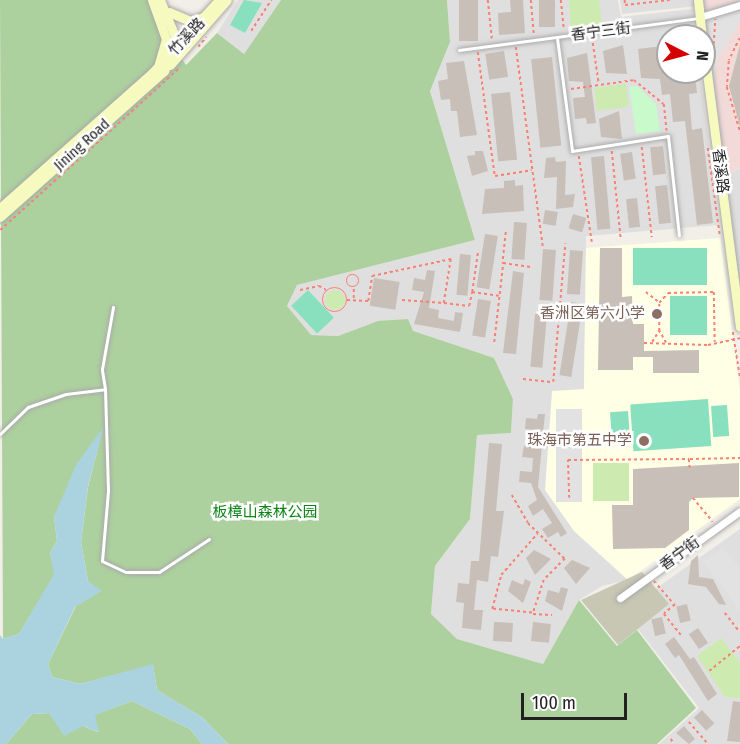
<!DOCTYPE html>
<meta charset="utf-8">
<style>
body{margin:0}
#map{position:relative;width:740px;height:744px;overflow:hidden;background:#f2efe9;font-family:"Fira Sans Condensed","Noto Sans SC",sans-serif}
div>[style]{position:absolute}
.residential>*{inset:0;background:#e0dfdf}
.commercial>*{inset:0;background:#f2dad9}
.education>*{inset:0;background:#ffffe5}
.construction>*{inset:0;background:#c7c7b4}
.grass>*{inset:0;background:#cdebb0;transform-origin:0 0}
.round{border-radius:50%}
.forest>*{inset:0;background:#add19e}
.park>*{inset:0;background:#c8facc}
.pitch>*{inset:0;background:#88e0be;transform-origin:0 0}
.parking>*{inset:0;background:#e2e2e2;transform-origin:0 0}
.water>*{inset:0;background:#aad3df}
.building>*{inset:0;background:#c7bfb8;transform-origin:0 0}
.path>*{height:1.5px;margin-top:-0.75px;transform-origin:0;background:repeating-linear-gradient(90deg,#fa8072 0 3px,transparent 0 6px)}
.path>.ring{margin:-0.75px;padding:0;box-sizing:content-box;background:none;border:1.5px solid #fa8072;border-radius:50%}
.roads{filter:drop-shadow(0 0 2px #a9a9a9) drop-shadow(0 0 2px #a9a9a9)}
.lane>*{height:3px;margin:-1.5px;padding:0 1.5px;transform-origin:1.5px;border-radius:1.5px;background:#fff}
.street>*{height:7px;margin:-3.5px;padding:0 3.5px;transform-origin:3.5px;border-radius:3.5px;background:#fff}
.secondary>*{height:9px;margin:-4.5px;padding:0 4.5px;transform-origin:4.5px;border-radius:4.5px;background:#f7fabf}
.dots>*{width:16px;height:16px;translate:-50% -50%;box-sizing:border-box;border:3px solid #fff;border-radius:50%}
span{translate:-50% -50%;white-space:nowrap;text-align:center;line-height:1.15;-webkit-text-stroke:5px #fff;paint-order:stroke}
.street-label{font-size:15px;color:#222}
.education-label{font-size:15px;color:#785e54}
.right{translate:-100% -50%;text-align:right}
.park-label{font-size:15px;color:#0c8416}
.north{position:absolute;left:656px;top:24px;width:60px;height:60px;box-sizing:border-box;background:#fff;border:2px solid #a7a7a7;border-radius:50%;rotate:96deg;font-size:16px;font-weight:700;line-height:24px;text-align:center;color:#222}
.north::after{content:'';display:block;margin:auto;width:21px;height:27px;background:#d40000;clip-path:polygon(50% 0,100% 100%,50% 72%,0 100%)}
.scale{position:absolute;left:521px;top:693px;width:106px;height:27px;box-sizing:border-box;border:3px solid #222;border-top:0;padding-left:8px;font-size:18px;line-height:21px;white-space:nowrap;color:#222;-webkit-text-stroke:4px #fff;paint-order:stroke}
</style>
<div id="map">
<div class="residential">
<i style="clip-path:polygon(238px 0,281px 0,244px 54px,217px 33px)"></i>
<i style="clip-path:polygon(447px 0,618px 0,621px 17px,692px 9px,695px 36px,668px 36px,668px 72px,700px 72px,719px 225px,586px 236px,584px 389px,574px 531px,628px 580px,602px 586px,579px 600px,543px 664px,457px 639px,431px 614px,435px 566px,470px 519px,477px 435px,511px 433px,513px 399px,494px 358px,378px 321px,338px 336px,310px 335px,287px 306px,297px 285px,475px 240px,430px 91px,450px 42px)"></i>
<i style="clip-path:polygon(620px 0,696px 0,697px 6px,622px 14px)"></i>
<i style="clip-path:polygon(740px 168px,740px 327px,722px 179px)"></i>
<i style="clip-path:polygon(740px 529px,740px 744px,659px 744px,699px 708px,624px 611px)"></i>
</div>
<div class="commercial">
<i style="clip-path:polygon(698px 0,740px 0,740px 168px,722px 179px)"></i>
</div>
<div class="education">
<i style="clip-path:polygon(720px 238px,740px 392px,740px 499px,628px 580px,574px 531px,545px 490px,552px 391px,584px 389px,586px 248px)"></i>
</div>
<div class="construction">
<i style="clip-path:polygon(642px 572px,669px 604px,618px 645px,581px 600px)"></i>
</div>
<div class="grass">
<i style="clip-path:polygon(569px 0,599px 0,602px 24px,571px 28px)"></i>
<i style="left:626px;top:84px;width:23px;height:32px;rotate:83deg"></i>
<i class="round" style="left:325px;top:290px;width:20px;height:20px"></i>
<i style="left:593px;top:463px;width:36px;height:38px"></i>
<i style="clip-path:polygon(721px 638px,740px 662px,740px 698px,725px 697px,697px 656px)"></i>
</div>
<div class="forest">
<i style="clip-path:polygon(0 0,150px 0,162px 30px,186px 65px,217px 33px,244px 54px,281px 0,447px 0,450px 42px,430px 91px,475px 240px,297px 285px,287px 306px,311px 335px,338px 336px,378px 321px,408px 319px,413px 331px,494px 358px,513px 399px,511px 433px,477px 435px,470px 519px,435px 566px,431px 614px,457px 639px,543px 664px,579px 600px,617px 646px,637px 630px,696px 708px,657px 744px,228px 744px,203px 718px,157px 690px,153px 665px,80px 684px,52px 677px,48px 664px,88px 581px,81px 542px,88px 487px,103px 428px,54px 517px,57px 541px,50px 553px,55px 574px,19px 634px,3px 639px)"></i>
<i style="clip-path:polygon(132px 701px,190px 729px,202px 744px,6px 744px,32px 714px,49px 713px,62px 729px,83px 726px,98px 732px,94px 715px)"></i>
</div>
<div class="park">
<i style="clip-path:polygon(637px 86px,656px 104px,660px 131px,636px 134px,629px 87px)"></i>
</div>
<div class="pitch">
<i style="clip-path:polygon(244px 0,262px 3px,245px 33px,230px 25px)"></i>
<i style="left:707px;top:248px;width:37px;height:74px;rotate:90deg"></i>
<i style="left:308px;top:290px;width:38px;height:23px;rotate:47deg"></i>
<i style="left:670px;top:296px;width:37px;height:39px"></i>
<i style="left:708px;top:399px;width:47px;height:78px;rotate:86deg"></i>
<i style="left:727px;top:405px;width:31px;height:16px;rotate:86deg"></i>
<i style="left:628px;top:411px;width:30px;height:18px;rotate:86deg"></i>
</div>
<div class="parking">
<i style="clip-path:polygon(740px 8px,740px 21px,718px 58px,713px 86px,703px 20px)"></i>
<i style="left:556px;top:409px;width:26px;height:93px"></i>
<i style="clip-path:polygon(723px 548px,740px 568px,740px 610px,703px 562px)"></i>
</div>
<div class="water">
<i style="clip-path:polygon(104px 426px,88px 486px,81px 542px,88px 581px,102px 591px,75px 607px,48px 664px,52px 677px,80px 684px,153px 664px,157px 690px,203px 718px,228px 744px,202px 744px,190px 729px,132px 701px,95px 715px,99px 732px,83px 726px,64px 736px,49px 713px,32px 714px,6px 744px,0 744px,0 635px,3px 639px,19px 634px,54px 574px,50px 553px,57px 541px,54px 517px,76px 465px)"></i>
</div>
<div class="building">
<i style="left:459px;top:0;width:19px;height:41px"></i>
<i style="clip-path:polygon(510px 0,523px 0,525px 33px,499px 35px,498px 13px,511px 12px)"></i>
<i style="left:539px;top:0;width:16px;height:27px"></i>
<i style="clip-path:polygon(623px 45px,627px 74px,606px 73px,603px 51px)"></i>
<i style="clip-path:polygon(740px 45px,740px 127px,729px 86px)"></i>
<i style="clip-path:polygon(662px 46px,664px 72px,695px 72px,697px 93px,689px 94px,692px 130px,702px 128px,713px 223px,697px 225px,685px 121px,673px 122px,670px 94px,662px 95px,660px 79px,641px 78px,638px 49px)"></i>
<i style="left:504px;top:51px;width:26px;height:19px;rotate:81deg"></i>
<i style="clip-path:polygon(587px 53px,596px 123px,587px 124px,586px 118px,575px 119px,573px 98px,585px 97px,583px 82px,569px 81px,567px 58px)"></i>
<i style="left:552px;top:57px;width:89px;height:21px;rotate:84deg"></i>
<i style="clip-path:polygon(464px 61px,477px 135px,460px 137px,457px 111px,451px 111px,450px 99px,441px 100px,438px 81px,448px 79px,446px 63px)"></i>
<i style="left:510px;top:92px;width:68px;height:19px;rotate:84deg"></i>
<i style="clip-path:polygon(619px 111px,622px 139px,601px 137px,599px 119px)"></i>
<i style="left:663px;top:146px;width:28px;height:13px;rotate:84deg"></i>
<i style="clip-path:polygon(475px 151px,483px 151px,488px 171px,472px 176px,467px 156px,475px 155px)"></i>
<i style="left:632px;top:152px;width:27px;height:12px;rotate:82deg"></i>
<i style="left:604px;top:156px;width:73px;height:13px;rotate:85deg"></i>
<i style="clip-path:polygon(555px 157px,556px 162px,566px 161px,565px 195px,575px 194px,573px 207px,556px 209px,557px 177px,544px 178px,546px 158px)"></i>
<i style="clip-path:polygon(515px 180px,515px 186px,523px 185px,524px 211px,482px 214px,485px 189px,504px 188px,504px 181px)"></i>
<i style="left:667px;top:185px;width:38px;height:12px;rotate:84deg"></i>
<i style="left:637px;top:198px;width:29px;height:11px;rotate:84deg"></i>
<i style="left:545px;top:210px;width:13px;height:14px;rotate:9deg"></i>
<i style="left:573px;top:214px;width:14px;height:15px;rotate:17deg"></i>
<i style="left:514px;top:222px;width:13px;height:37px;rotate:4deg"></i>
<i style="left:485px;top:234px;width:13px;height:54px;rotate:9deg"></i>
<i style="clip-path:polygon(600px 248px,622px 248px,622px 297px,632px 296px,633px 324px,644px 324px,644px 351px,699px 350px,699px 373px,653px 373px,653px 357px,633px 357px,633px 370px,598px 370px)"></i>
<i style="left:543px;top:249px;width:13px;height:51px;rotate:4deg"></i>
<i style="left:570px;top:250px;width:13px;height:44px;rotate:4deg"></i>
<i style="left:460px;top:254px;width:11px;height:41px;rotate:5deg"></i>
<i style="clip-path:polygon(427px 270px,435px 271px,429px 308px,439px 310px,438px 318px,454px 321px,455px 312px,463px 313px,460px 332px,414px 324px,424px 292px,412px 290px,414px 278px,425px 280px)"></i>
<i style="clip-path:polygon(513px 271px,524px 273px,516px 354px,503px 353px)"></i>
<i style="left:374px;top:278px;width:26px;height:28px;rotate:9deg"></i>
<i style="left:478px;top:299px;width:13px;height:37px;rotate:9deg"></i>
<i style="left:571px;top:302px;width:12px;height:74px;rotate:9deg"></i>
<i style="left:535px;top:314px;width:12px;height:53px;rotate:5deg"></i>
<i style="clip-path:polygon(538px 414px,545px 414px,538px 487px,567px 533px,561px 537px,558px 532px,548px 538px,542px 529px,552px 523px,543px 509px,533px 516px,528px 506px,537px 500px,531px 483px,519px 482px,520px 471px,532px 472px,533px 458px,522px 457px,524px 446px,535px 447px,536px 436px,536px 430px,525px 429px,526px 418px,537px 419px)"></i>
<i style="clip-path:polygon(489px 443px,502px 444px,496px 511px,504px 511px,498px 557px,491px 556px,488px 582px,477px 580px,474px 610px,483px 610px,481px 630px,462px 628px,464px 603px,456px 602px,458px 583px,469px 584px,471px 561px,479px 561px)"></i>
<i style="clip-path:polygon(739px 463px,739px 497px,693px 498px,689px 502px,689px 530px,665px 548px,613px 549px,612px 505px,633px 505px,633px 469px)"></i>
<i style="clip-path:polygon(534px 550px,551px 559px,535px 575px,526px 558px)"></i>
<i style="clip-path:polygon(698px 555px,699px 577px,713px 579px,726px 605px,719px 604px,706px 587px,688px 584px,691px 561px)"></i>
<i style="clip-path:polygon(572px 560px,590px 568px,576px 584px,564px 568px)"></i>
<i style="clip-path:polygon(525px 579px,531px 582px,523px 603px,508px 591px,512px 580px,523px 585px)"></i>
<i style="clip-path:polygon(561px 587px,568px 589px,562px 611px,545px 601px,548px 590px,559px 593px)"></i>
<i style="left:687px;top:604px;width:17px;height:11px;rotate:77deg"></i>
<i style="left:662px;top:617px;width:17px;height:11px;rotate:77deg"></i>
<i style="left:494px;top:622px;width:19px;height:19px;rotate:3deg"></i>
<i style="left:533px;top:622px;width:18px;height:19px;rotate:6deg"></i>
<i style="left:698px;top:628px;width:18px;height:11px;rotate:56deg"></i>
<i style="clip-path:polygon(674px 637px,690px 659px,694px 657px,717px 694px,708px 701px,679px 655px,675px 658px,665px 644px)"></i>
<i style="clip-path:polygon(733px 701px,740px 702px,740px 742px,727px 741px)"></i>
<i style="left:702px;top:710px;width:18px;height:11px;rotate:47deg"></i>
<i style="clip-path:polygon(684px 726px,695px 739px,689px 744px,676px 733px)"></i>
</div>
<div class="path">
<i style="left:488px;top:0;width:39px;rotate:84deg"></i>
<i style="left:531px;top:0;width:34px;rotate:85deg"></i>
<i style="left:561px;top:0;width:30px;rotate:84deg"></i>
<i style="left:625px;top:0;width:5px;rotate:90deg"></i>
<i style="left:625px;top:5px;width:45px;rotate:-6.3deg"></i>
<i style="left:251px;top:31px;width:37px;rotate:-57deg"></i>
<i style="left:740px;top:38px;width:25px;rotate:116deg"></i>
<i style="left:729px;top:61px;width:26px;rotate:94deg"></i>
<i style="left:727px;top:87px;width:46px;rotate:73.5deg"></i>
<i style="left:593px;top:43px;width:41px;rotate:81.7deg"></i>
<i style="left:198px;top:47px;width:13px;rotate:-51deg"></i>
<i style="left:516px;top:47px;width:201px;rotate:82.3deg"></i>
<i style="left:713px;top:50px;width:31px;rotate:-86deg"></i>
<i style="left:478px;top:52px;width:125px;rotate:82.2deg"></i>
<i style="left:495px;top:176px;width:37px;rotate:-9deg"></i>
<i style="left:571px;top:89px;width:64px;rotate:-8.1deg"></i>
<i style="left:634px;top:80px;width:38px;rotate:39deg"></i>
<i style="left:664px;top:104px;width:27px;rotate:84deg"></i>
<i style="left:642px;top:147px;width:91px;rotate:83.7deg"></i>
<i style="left:708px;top:148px;width:89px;rotate:82.2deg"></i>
<i style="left:612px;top:151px;width:89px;rotate:84.2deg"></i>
<i style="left:87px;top:152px;width:125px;rotate:-42.4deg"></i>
<i style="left:579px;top:156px;width:87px;rotate:81.4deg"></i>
<i style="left:0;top:230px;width:109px;rotate:-42deg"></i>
<i style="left:506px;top:232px;width:31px;rotate:96deg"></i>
<i style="left:503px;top:263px;width:30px;rotate:8deg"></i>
<i class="ring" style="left:347px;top:275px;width:10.5px;height:10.5px"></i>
<i class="ring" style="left:323px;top:288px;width:22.5px;height:22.5px"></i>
<i style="left:354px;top:289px;width:10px;rotate:90deg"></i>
<i style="left:300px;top:290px;width:19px;rotate:-12deg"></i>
<i style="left:319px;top:286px;width:8px;rotate:30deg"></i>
<i style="left:472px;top:292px;width:41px;rotate:-81.7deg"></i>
<i style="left:646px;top:292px;width:16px;rotate:38deg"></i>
<i style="left:347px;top:300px;width:21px;rotate:3deg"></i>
<i style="left:368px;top:301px;width:25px;rotate:-81deg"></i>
<i style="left:372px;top:276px;width:81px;rotate:-12.1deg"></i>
<i style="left:451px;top:259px;width:45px;rotate:99deg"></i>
<i style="left:444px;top:303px;width:25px;rotate:7deg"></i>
<i style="left:469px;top:306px;width:14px;rotate:-78deg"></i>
<i style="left:472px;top:292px;width:27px;rotate:8deg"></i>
<i style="left:402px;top:300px;width:42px;rotate:4.1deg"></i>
<i style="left:733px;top:332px;width:45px;rotate:81deg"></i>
<i style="left:494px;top:342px;width:80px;rotate:-83.5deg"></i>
<i style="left:652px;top:342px;width:13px;rotate:-58deg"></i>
<i style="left:644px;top:343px;width:64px;rotate:1.8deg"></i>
<i style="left:708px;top:345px;width:33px;rotate:-12deg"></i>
<i style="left:666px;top:343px;width:14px;rotate:-120deg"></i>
<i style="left:659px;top:331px;width:28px;rotate:-90deg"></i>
<i style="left:659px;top:303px;width:13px;rotate:-48deg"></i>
<i style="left:668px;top:293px;width:46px;rotate:-1.2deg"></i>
<i style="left:714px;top:292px;width:50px;rotate:88.9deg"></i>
<i style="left:523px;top:379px;width:30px;rotate:6deg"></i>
<i style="left:553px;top:382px;width:139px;rotate:-85deg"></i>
<i style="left:690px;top:459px;width:50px;rotate:-1.1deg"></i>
<i style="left:512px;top:495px;width:32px;rotate:60deg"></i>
<i style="left:528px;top:523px;width:52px;rotate:44.2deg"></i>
<i style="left:565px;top:559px;width:30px;rotate:135deg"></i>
<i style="left:544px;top:580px;width:36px;rotate:108deg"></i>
<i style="left:533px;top:614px;width:19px;rotate:3deg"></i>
<i style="left:569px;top:498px;width:38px;rotate:-92deg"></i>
<i style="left:568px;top:460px;width:121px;rotate:-0.5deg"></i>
<i style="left:689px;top:459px;width:9px;rotate:84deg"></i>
<i style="left:693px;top:498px;width:31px;rotate:50deg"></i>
<i style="left:654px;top:581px;width:32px;rotate:49deg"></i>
<i style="left:675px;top:605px;width:14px;rotate:141deg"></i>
<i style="left:664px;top:614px;width:28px;rotate:51deg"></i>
<i style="left:532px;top:613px;width:40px;rotate:-174.3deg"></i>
<i style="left:492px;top:609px;width:35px;rotate:-75deg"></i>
<i style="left:501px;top:575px;width:55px;rotate:-48.7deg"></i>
<i style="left:725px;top:613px;width:24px;rotate:52deg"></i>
<i style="left:709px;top:671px;width:40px;rotate:-39deg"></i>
<i style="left:689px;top:722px;width:29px;rotate:49deg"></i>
<i style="left:671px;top:739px;width:6px;rotate:59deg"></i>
</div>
<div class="roads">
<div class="lane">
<i style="left:557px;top:38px;width:114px;rotate:82.4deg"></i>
<i style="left:572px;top:151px;width:97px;rotate:-8.9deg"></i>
<i style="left:668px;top:136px;width:100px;rotate:83.7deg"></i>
<i style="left:459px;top:50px;width:241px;rotate:-7.6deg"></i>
<i style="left:105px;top:389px;width:20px;rotate:-99deg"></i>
<i style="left:102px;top:369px;width:63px;rotate:-79.9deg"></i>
<i style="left:0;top:434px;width:39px;rotate:-44deg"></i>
<i style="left:28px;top:407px;width:40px;rotate:-18.9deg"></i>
<i style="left:66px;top:394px;width:39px;rotate:-7deg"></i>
<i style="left:105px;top:389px;width:102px;rotate:88.3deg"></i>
<i style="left:108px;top:491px;width:70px;rotate:94.9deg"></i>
<i style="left:102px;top:561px;width:26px;rotate:25deg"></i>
<i style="left:126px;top:572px;width:33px"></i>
<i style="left:159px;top:572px;width:60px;rotate:-33.4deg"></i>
</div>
<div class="street">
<i style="left:700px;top:17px;width:42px;rotate:-16.7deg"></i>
<i style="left:620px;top:598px;width:148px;rotate:-35.9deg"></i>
</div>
<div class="secondary">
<i style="left:152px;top:0;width:41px;rotate:70.3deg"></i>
<i style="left:166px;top:39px;width:26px;rotate:106deg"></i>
<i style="left:698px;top:0;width:36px;rotate:84deg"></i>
<i style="left:169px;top:12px;width:23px;rotate:23deg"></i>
<i style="left:190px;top:21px;width:15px;rotate:-16deg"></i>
<i style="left:704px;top:50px;width:279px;rotate:82.6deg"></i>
<i style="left:170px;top:65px;width:86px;rotate:-48.8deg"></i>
<i style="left:0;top:208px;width:203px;rotate:-41.6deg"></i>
<i style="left:152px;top:73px;width:99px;rotate:-47.5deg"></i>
<i style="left:0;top:217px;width:220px;rotate:-41.7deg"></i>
<i style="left:164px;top:71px;width:34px;rotate:-69deg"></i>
<i style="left:176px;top:39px;width:42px;rotate:-112.3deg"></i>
</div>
</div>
<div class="dots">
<i style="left:657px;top:314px;background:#8d6e63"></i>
<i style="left:644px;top:441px;background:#8d6e63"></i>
</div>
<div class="street-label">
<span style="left:601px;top:32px;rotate:-7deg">香宁三街</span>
<span style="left:187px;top:37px;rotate:-47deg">竹溪路</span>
<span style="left:82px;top:145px;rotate:-42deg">Jining Road</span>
<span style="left:720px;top:171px;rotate:83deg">香溪路</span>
<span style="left:680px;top:554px;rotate:-36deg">香宁街</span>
</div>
<div class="education-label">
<span class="right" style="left:645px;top:314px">香洲区第六小学</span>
<span class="right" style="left:632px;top:441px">珠海市第五中学</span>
</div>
<div class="park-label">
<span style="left:265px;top:513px">板樟山森林公园</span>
</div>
<div class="north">N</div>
<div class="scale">100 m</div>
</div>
